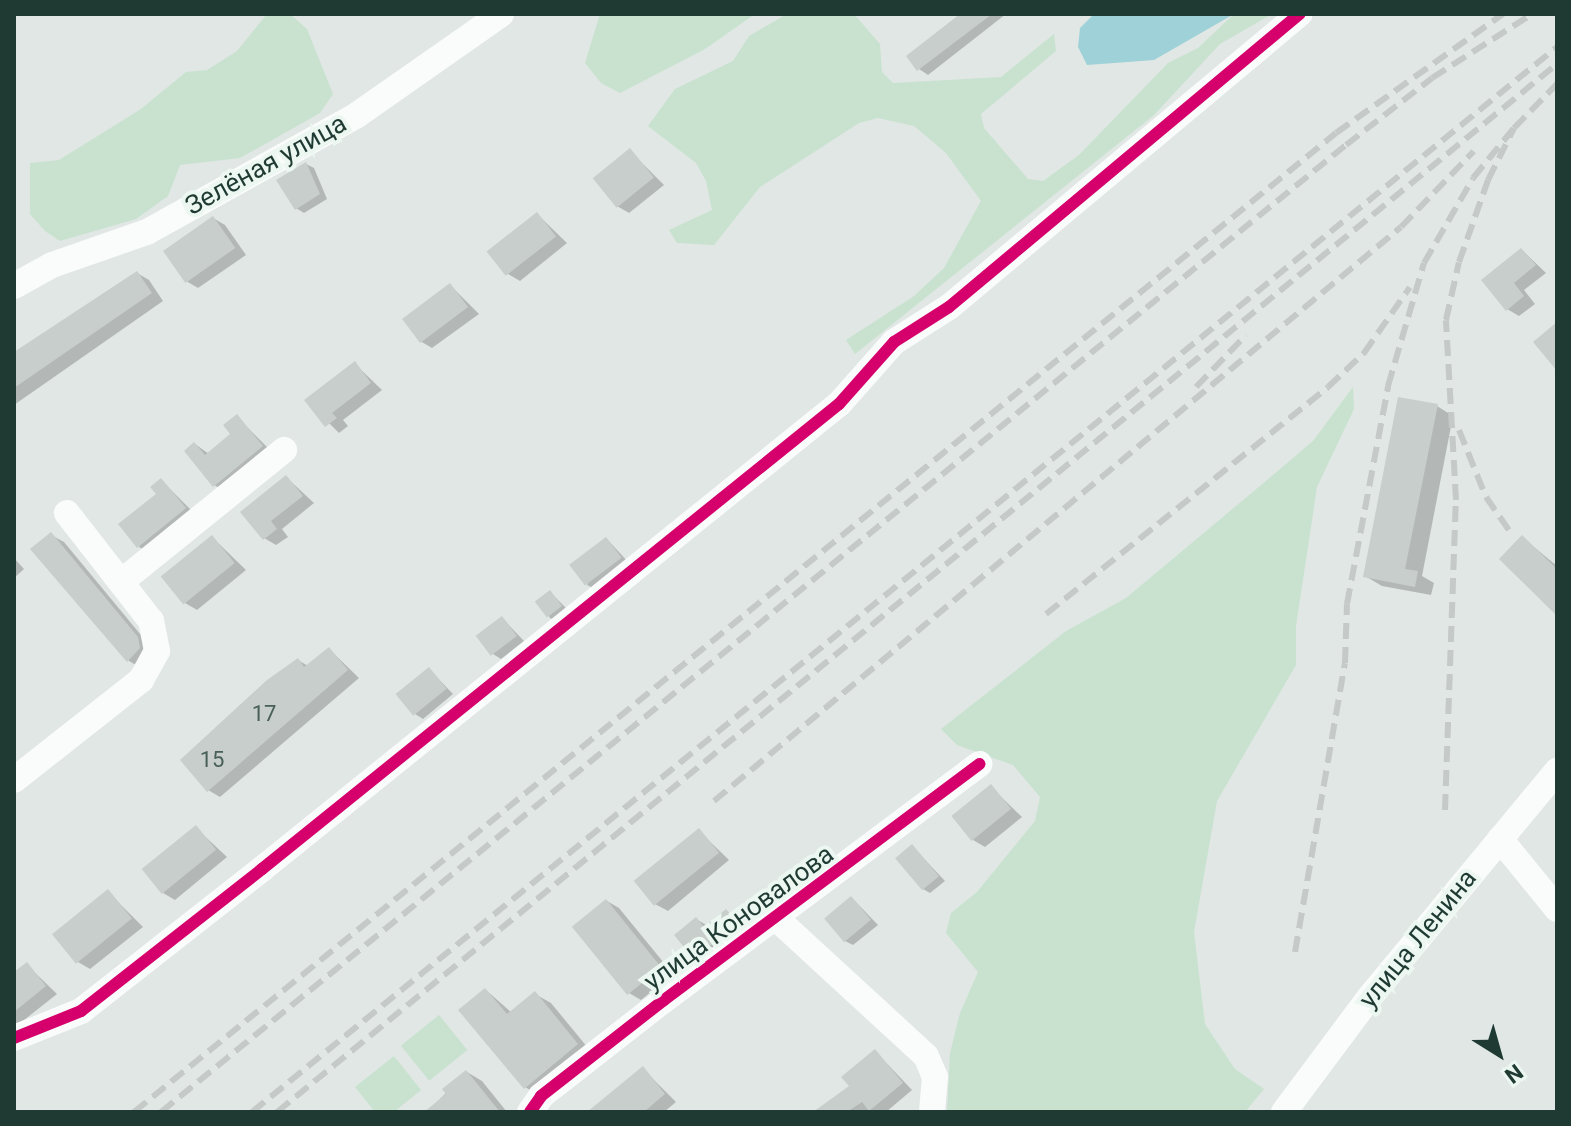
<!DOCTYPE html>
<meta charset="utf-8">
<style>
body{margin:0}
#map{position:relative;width:1571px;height:1126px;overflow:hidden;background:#e0e7e4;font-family:Roboto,sans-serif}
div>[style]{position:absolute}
.green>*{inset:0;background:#c8e2cf;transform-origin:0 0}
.water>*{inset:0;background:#9ed1d8}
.shadow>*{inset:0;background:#0003}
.building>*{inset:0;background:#c7cecb;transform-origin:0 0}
.minor>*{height:26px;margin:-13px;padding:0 13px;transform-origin:13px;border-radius:13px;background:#fafbfb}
.rail>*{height:6px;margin-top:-3px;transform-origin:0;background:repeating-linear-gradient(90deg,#c5c9c8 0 16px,transparent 0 24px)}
.cycleway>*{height:12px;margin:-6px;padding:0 6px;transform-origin:6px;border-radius:6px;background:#d6006c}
span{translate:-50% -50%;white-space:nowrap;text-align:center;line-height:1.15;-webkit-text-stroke:8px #edf7f2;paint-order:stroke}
.number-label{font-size:22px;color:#496059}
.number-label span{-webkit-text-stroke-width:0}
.street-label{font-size:26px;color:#1e3a32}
.frame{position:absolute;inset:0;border:16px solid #1e3a32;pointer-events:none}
.north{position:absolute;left:1459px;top:1014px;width:80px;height:80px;-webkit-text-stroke:6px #edf7f2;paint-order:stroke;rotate:143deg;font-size:22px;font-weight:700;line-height:32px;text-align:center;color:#1e3a32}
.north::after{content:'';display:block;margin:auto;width:28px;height:36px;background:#1e3a32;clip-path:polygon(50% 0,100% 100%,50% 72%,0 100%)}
</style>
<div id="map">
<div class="green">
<i style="clip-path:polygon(267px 14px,290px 14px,307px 29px,333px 94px,320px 113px,240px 158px,180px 165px,168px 196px,136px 219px,60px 241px,45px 231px,30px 214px,30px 163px,59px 160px,141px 109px,186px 72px,207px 70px,237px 51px)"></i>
<i style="clip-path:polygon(600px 14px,755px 14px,705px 49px,620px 93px,601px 83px,585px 63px)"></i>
<i style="clip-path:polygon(787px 14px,854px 14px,880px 44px,882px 72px,893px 83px,1001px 77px,1054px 34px,1056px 51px,981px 114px,984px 128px,1028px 179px,1043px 181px,1079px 155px,1168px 63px,1198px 48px,1234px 14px,1272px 14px,1220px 44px,1154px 115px,855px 354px,846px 340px,914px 296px,944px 268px,981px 201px,946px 153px,914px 126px,878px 118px,859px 123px,760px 187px,714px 245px,677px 243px,669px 230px,712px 210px,706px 181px,696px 163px,648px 126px,675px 89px,733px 61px,749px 36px)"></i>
<i style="clip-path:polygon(1353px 387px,1354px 409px,1317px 487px,1296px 626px,1296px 665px,1217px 801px,1194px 932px,1205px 1024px,1235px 1069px,1264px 1089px,1245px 1112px,947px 1112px,950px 1053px,960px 1013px,978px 972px,946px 933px,951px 913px,977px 892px,1035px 821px,1040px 797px,1013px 765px,957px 745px,941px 729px,1066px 631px,1126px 598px,1254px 491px,1313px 441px)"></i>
<i style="left:439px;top:1015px;width:45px;height:49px;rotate:51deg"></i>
<i style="clip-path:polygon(394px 1056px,421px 1090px,394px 1112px,375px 1112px,355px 1087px)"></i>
</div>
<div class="water">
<i style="clip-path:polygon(1094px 14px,1234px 14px,1154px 60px,1087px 65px,1078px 47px,1080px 28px)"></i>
</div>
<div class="shadow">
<i style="clip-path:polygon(963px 14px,1006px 14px,928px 75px,919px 69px)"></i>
<i style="clip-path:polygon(630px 151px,664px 185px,629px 213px,617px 206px)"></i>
<i style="clip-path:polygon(306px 164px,314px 168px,327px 199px,304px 213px,296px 208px)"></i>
<i style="clip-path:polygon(537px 214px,567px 243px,520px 281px,508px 274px)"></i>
<i style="clip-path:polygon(213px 218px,225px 225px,246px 255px,198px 288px,186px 281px)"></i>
<i style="clip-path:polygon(1522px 250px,1546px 273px,1524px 290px,1535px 304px,1519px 316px,1507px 309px)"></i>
<i style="clip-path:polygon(137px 273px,149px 280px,163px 301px,14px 405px,14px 354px)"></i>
<i style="clip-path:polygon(450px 285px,479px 314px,432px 348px,420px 341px)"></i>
<i style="clip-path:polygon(355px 364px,382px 390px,343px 420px,348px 426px,339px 433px,307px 401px)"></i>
<i style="clip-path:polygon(1437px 406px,1453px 416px,1422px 576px,1434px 583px,1431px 595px,1382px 586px,1365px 576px)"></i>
<i style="clip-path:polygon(237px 417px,274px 454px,227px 492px,214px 485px,195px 444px,209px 454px,233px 434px)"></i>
<i style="clip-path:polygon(286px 477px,314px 503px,282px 529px,288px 537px,276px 545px,264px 538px)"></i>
<i style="clip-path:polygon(161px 480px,197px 516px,151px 554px,139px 547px)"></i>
<i style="clip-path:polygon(51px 535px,64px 542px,150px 646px,141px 668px,129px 661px,33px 549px)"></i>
<i style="clip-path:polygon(212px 537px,246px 570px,197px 610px,185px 603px)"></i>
<i style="clip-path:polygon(1523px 538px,1557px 566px,1557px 613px)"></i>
<i style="clip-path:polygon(607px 539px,629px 563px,595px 589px,587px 585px)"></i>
<i style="clip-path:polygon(14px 558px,24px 569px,14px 578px)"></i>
<i style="clip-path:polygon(550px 592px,569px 611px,556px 622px,549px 617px)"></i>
<i style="clip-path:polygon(502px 618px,524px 641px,501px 659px,493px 654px)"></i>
<i style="clip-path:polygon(329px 649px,359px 678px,220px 797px,208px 790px,298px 660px,308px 666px)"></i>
<i style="clip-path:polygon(429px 669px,453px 694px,423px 719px,415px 714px)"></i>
<i style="clip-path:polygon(991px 787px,1022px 817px,985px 847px,973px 840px)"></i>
<i style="clip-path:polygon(196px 828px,227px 857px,175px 900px,163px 893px)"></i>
<i style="clip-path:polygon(699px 831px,729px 860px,668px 911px,655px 904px)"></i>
<i style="clip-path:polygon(912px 846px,945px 881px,930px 893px,923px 889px)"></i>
<i style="clip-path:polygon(108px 892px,143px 927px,90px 969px,78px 962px)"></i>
<i style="clip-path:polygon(852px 898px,878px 925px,853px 945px,845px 941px)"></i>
<i style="clip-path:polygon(607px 901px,619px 908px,673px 974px,641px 1000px,629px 993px)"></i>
<i style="clip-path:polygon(726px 911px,749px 932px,706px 964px,694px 957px,696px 919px,708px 926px)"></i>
<i style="clip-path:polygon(27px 965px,57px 994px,14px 1028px,14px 975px)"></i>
<i style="clip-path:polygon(486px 990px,512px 1013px,535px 994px,551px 1003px,593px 1054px,540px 1096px,525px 1087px)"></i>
<i style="clip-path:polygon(875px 1051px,912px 1090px,886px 1112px,831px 1112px)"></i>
<i style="clip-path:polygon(643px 1069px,676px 1102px,664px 1112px,591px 1112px)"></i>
<i style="clip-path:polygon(467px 1072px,482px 1081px,507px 1112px,427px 1112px)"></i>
</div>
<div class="building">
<i style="clip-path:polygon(960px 14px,992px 14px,917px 71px,906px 56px)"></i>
<i style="left:630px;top:148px;width:38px;height:48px;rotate:51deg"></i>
<i style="clip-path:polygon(306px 162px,320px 194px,295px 210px,276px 180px)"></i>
<i style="left:537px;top:212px;width:31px;height:64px;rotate:52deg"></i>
<i style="left:213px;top:216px;width:39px;height:61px;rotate:55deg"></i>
<i style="clip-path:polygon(1521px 248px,1536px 265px,1514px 283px,1524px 296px,1506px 311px,1481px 280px)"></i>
<i style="clip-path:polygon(137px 271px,152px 293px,14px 388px,14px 352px)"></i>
<i style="left:450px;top:283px;width:30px;height:60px;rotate:53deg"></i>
<i style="clip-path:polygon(1557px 322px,1557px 371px,1533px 342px)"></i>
<i style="clip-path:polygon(355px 361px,371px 383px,332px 413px,337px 418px,325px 427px,304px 400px)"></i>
<i style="clip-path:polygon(1398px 397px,1438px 404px,1405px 569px,1418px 571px,1415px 587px,1363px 577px)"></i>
<i style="clip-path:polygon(237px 414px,263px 446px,213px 487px,184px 451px,194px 442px,205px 455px,230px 434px,223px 425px)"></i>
<i style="clip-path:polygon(286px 475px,303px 496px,271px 521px,277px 529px,263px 540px,240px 512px)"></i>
<i style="clip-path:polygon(161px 478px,186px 508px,137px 548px,118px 524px,156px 494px,150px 487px)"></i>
<i style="clip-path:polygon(51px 532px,138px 637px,140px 648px,127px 662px,30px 549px)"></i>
<i style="left:212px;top:535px;width:36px;height:66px;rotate:51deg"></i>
<i style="clip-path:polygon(1522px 535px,1557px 569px,1557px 616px,1499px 559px)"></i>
<i style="left:606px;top:537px;width:26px;height:46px;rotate:53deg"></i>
<i style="left:550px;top:590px;width:20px;height:19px;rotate:53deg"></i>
<i style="left:502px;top:616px;width:25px;height:33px;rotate:53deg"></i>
<i style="clip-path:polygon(329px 647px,348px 670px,207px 792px,180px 760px,267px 680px,298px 658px,304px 667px)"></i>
<i style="left:429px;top:667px;width:28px;height:43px;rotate:51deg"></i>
<i style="left:991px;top:784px;width:32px;height:51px;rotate:51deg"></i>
<i style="left:196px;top:825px;width:32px;height:70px;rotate:51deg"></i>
<i style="left:699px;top:828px;width:32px;height:84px;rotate:51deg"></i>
<i style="left:912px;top:844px;width:42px;height:22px;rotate:50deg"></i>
<i style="left:108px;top:889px;width:38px;height:72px;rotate:51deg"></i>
<i style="left:851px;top:896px;width:31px;height:35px;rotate:50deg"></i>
<i style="left:606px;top:899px;width:88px;height:44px;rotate:51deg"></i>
<i style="clip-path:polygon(726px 909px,739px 924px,693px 958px,674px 935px,696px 917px,704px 927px)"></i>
<i style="clip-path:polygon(27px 962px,46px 986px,14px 1012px,14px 972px)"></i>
<i style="clip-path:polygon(485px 988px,507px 1014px,535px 991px,578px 1044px,524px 1089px,458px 1010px)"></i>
<i style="clip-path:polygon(875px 1049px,903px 1083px,869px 1111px,862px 1102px,847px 1112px,813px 1112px,849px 1086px,841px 1077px)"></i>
<i style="clip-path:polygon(643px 1066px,665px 1094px,644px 1112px,587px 1112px)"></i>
<i style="clip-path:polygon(466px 1070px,500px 1112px,424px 1112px,446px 1094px,442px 1089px)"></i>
</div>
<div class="minor">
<i style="left:14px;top:286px;width:43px;rotate:-28.9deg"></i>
<i style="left:52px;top:265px;width:101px;rotate:-19.2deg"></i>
<i style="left:147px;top:232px;width:240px;rotate:-29.1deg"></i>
<i style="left:357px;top:115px;width:176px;rotate:-35deg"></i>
<i style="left:121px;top:582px;width:210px;rotate:-39deg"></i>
<i style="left:14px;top:780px;width:162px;rotate:-38.2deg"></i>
<i style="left:141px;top:680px;width:33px;rotate:-61deg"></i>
<i style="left:157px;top:651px;width:31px;rotate:-101deg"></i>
<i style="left:151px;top:621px;width:137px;rotate:-127.9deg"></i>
<i style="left:1500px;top:839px;width:90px;rotate:50.8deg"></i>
<i style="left:777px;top:919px;width:202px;rotate:42.6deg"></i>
<i style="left:926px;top:1056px;width:23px;rotate:67deg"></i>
<i style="left:935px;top:1077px;width:35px;rotate:95deg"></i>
<i style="left:14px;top:1038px;width:72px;rotate:-21.9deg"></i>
<i style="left:81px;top:1011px;width:230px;rotate:-38.1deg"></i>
<i style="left:262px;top:869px;width:741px;rotate:-38.87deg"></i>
<i style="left:839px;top:404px;width:83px;rotate:-48.4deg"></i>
<i style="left:894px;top:342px;width:65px;rotate:-32.5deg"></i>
<i style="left:949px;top:307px;width:457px;rotate:-39.9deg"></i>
<i style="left:530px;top:1112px;width:19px;rotate:-55deg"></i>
<i style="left:541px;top:1096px;width:156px;rotate:-38deg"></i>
<i style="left:664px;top:1000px;width:394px;rotate:-36.8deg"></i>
<i style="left:1284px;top:1112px;width:142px;rotate:-53.3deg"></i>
<i style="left:1369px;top:998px;width:295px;rotate:-50.4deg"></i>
</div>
<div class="rail">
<i style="left:1196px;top:387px;width:72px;rotate:-46.1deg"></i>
<i style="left:1459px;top:430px;width:72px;rotate:68.1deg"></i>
<i style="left:1486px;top:497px;width:47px;rotate:55.3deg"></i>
<i style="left:1046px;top:614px;width:362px;rotate:-38.8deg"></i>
<i style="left:1328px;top:387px;width:50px;rotate:-43.4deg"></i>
<i style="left:1364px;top:353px;width:80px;rotate:-55.1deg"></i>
<i style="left:714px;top:801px;width:895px;rotate:-39.88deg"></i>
<i style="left:1401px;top:227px;width:105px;rotate:-46.2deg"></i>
<i style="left:1445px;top:810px;width:310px;rotate:-88deg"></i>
<i style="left:1456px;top:500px;width:180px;rotate:-93.2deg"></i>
<i style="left:1446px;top:320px;width:59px;rotate:-77.4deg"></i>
<i style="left:1459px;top:262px;width:87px;rotate:-70.5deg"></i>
<i style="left:1488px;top:180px;width:58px;rotate:-63.4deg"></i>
<i style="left:1514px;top:128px;width:62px;rotate:-45.7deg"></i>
<i style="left:1295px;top:952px;width:293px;rotate:-80.2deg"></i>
<i style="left:1345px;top:663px;width:59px;rotate:-88.1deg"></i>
<i style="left:1347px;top:604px;width:222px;rotate:-79.3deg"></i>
<i style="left:1388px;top:386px;width:128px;rotate:-73.7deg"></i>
<i style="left:1424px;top:263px;width:98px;rotate:-60deg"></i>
<i style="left:1473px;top:178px;width:65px;rotate:-50.6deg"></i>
<i style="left:134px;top:1112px;width:1550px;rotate:-39.16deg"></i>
<i style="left:1336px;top:133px;width:205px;rotate:-35.5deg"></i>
<i style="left:161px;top:1112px;width:1529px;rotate:-39.22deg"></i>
<i style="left:1346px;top:145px;width:109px;rotate:-37.9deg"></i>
<i style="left:1432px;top:78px;width:119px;rotate:-32.6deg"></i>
<i style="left:252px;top:1112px;width:1684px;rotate:-39.22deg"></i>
<i style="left:277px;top:1112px;width:1654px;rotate:-39.31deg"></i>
</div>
<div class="cycleway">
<i style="left:14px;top:1038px;width:72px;rotate:-21.9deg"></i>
<i style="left:81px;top:1011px;width:230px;rotate:-38.1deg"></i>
<i style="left:262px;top:869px;width:741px;rotate:-38.87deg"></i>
<i style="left:839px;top:404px;width:83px;rotate:-48.4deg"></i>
<i style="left:894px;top:342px;width:65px;rotate:-32.5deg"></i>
<i style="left:949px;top:307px;width:457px;rotate:-39.9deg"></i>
<i style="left:530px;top:1112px;width:19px;rotate:-55deg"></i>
<i style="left:541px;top:1096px;width:156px;rotate:-38deg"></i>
<i style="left:664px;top:1000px;width:394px;rotate:-36.8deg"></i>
</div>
<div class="number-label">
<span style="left:264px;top:714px">17</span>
<span style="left:212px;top:760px">15</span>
</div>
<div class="street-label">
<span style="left:266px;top:165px;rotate:-29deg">Зелёная улица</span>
<span style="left:739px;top:918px;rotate:-36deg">улица Коновалова</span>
<span style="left:1418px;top:939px;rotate:-51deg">улица Ленина</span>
</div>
<div class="frame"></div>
<div class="north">N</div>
</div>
